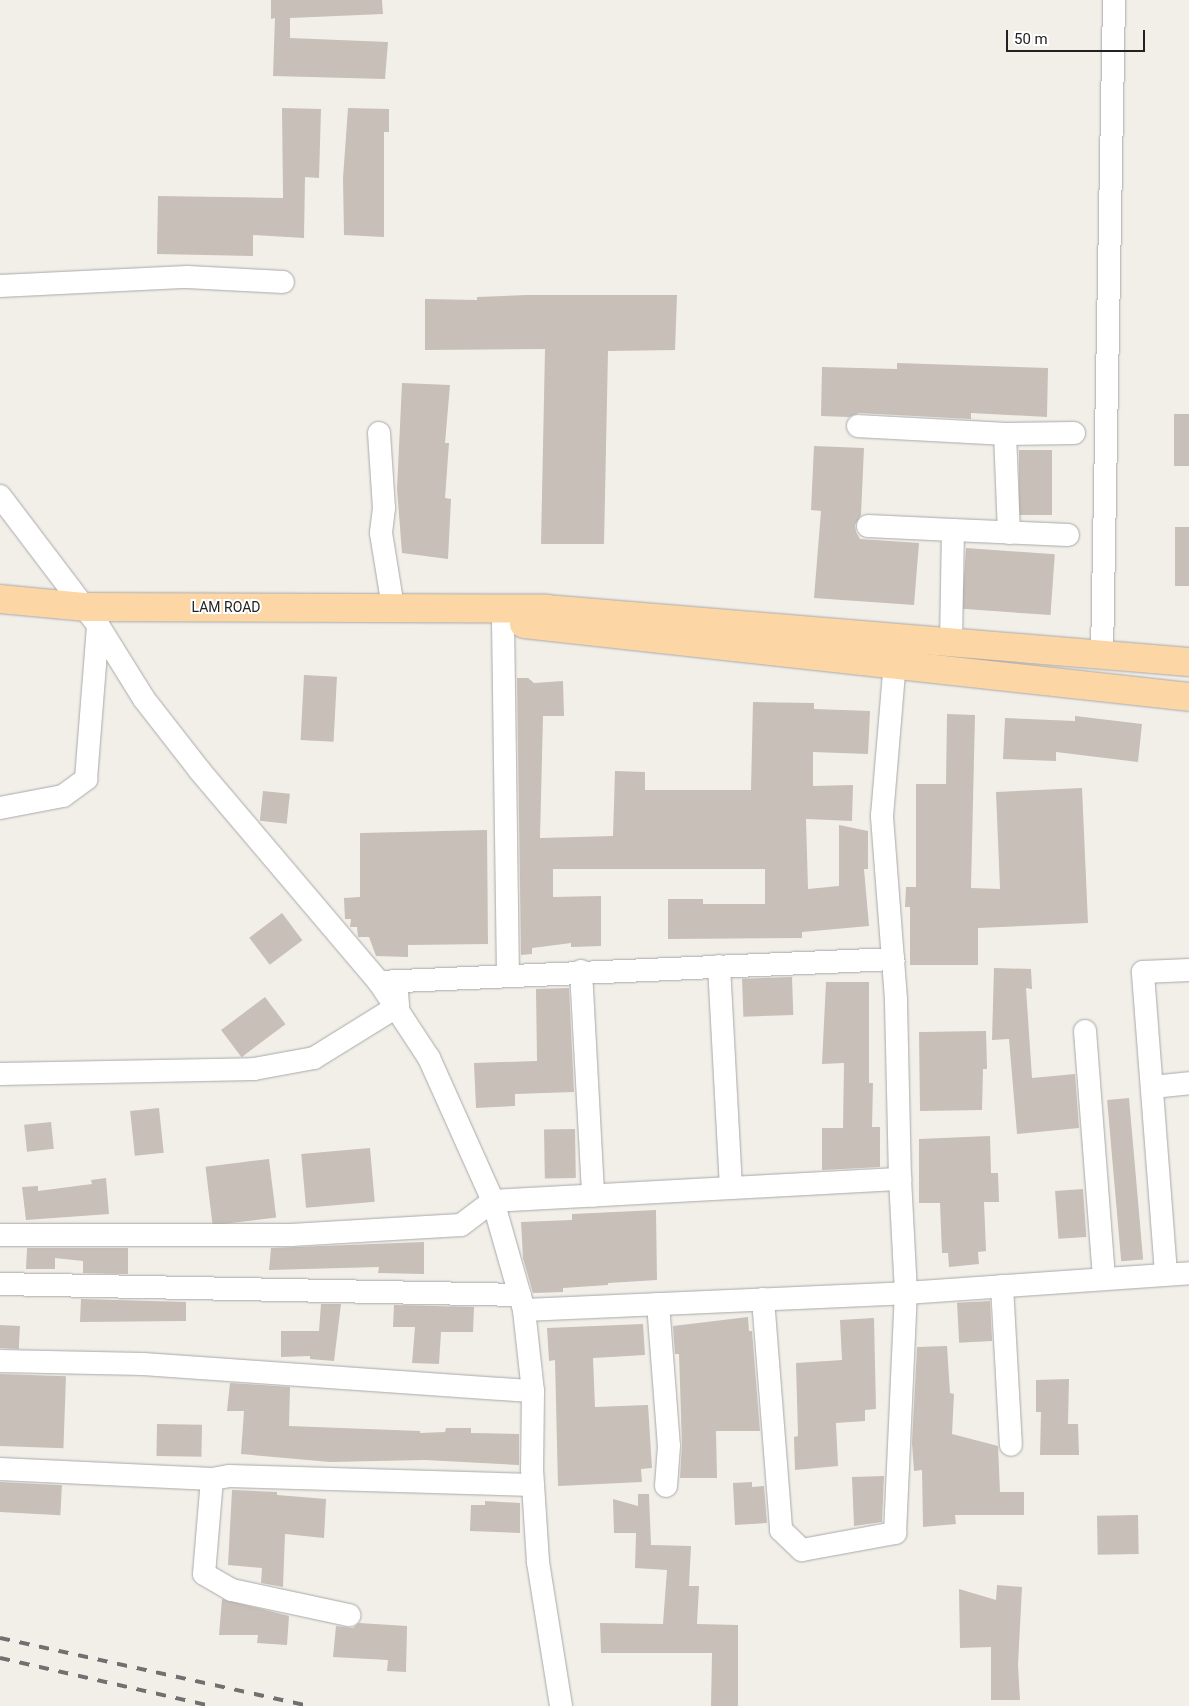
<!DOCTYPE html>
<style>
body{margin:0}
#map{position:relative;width:1189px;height:1706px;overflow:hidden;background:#f2efe9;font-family:Roboto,sans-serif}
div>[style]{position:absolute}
.building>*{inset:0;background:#c7bfb8;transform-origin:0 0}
.roads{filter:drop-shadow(0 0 1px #a9a9a9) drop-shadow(0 0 1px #a9a9a9)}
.minor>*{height:22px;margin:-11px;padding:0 11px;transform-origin:11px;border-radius:11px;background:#fff}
.major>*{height:28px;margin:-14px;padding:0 14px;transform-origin:14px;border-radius:14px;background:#fcd6a4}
.rail>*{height:4px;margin-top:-2px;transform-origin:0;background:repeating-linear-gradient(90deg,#707070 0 10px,transparent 0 20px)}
span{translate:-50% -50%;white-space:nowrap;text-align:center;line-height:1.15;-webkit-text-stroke:4px #fff;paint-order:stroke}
.street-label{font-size:14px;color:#222}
.scale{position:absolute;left:1006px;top:30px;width:139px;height:22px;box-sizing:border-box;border:2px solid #222;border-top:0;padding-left:6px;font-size:15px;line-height:18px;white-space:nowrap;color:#222;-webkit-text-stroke:4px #fff;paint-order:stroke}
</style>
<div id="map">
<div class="building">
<i style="clip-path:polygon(271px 0,382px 0,383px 14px,290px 18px,290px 38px,388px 42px,385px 79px,273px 76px,275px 18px,271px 19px)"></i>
<i style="clip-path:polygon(282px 108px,321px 109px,319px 178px,305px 177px,304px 238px,253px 235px,253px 256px,157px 254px,158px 196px,283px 198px)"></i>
<i style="clip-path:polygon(348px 108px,389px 109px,389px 132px,384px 132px,384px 237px,344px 235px,343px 178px)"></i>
<i style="clip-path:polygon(527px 295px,677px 295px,675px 350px,608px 351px,604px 544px,541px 544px,545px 349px,425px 350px,425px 299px,477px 300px,477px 297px)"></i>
<i style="clip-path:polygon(897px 363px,1048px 368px,1047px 417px,971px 413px,971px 419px,859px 413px,849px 417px,821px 416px,822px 367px,897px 369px)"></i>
<i style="clip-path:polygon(402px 383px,450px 385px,445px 443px,449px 443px,445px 498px,451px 499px,448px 559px,402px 553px,397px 489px)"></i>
<i style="left:1174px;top:414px;width:15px;height:52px"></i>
<i style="clip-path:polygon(814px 446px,864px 448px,861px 515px,855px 525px,856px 532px,860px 539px,919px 543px,914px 605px,814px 598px,821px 511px,811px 510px)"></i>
<i style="left:1019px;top:450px;width:33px;height:65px"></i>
<i style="left:1175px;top:527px;width:14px;height:59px"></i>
<i style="left:966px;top:548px;width:89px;height:61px;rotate:4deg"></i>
<i style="left:304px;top:675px;width:33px;height:65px;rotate:3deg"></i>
<i style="clip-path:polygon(517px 678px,528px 678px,534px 683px,563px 681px,564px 716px,543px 716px,540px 838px,613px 836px,615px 771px,645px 772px,645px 790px,751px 790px,753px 702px,814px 703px,814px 709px,870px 711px,868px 754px,813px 752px,813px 786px,853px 785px,852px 821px,806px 819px,808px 889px,839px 886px,839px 825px,868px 831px,868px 869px,864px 869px,869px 926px,802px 932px,802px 938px,668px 939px,668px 899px,703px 899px,703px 904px,765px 904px,765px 869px,553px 869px,553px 897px,601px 896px,601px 946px,571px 947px,571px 943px,532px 948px,532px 954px,521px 955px)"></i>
<i style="clip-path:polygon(947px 714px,975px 715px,971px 888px,1000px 889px,996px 792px,1082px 788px,1088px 923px,978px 928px,978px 965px,910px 965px,910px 907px,905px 907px,906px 887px,916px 887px,916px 784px,946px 784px)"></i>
<i style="clip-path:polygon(1075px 716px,1142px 724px,1138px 762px,1056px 752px,1056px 761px,1003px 759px,1005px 718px,1075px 721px)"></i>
<i style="left:263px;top:791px;width:27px;height:30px;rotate:6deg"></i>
<i style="clip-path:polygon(487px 830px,488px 944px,408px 945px,408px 957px,376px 956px,369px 937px,358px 937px,357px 927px,350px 927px,351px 919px,345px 919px,344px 898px,360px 897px,360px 833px)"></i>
<i style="left:282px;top:913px;width:34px;height:41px;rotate:53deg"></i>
<i style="clip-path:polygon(994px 968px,1031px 969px,1032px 989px,1026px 988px,1032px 1078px,1075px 1074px,1079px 1128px,1017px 1134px,1009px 1039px,992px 1040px)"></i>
<i style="left:792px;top:977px;width:38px;height:50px;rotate:88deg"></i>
<i style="clip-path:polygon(826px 982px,869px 982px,869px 1083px,873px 1083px,872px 1127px,880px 1127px,880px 1167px,822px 1170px,822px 1128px,843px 1128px,844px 1063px,822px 1064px)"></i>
<i style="clip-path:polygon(569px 988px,574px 1092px,515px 1094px,515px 1106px,476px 1108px,474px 1063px,537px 1061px,536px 989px)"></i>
<i style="left:265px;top:997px;width:34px;height:55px;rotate:53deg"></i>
<i style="clip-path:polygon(986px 1031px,987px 1069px,983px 1069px,982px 1110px,920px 1111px,919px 1032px)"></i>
<i style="left:1129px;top:1098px;width:162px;height:22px;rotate:85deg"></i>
<i style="left:159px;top:1108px;width:45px;height:29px;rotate:84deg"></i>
<i style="left:51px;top:1122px;width:27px;height:27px;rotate:84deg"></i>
<i style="left:575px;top:1129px;width:49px;height:31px;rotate:89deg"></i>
<i style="clip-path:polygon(990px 1136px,991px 1173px,998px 1173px,999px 1202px,984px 1202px,986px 1251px,978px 1252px,979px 1264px,949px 1267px,948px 1253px,942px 1253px,940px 1203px,919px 1203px,919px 1139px)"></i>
<i style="left:370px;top:1148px;width:54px;height:69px;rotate:85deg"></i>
<i style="left:269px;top:1159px;width:59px;height:64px;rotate:83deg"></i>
<i style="clip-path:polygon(106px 1178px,109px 1214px,26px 1220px,22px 1187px,38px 1186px,38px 1191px,92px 1184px,91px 1180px)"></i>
<i style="left:1083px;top:1189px;width:48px;height:28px;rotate:86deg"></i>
<i style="clip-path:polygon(656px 1210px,657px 1280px,608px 1283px,608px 1285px,563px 1288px,563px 1292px,533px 1293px,523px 1258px,521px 1222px,572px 1220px,572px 1214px)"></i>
<i style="clip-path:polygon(424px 1242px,424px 1274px,378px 1273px,379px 1267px,269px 1270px,271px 1248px)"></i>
<i style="clip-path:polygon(27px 1248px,128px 1248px,128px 1274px,83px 1273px,83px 1261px,55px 1258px,55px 1269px,26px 1269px)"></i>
<i style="clip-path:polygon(81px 1299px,186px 1302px,186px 1321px,80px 1322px)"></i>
<i style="left:990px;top:1301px;width:40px;height:33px;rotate:87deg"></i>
<i style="clip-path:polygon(321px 1304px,341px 1304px,334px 1361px,310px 1359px,310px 1356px,281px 1357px,281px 1331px,319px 1331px)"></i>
<i style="clip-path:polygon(394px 1305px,474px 1307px,473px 1332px,441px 1332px,439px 1364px,412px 1363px,415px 1327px,393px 1327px)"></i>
<i style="clip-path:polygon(748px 1317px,749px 1331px,752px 1331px,760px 1431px,716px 1431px,717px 1478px,680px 1478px,682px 1445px,679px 1354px,675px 1354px,673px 1326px)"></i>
<i style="clip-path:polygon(874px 1318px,876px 1409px,865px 1410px,865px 1421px,836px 1423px,838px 1466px,795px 1470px,794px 1437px,798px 1436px,796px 1363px,842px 1360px,840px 1320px)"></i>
<i style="clip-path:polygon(643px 1324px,645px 1355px,593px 1358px,595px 1407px,648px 1405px,652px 1468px,641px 1469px,642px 1482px,558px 1486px,555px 1360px,549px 1361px,547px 1328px)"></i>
<i style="left:0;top:1325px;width:20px;height:23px;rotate:3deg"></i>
<i style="clip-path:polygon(947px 1346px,950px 1393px,954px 1394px,952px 1434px,998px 1446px,1000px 1492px,1024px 1492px,1024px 1515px,955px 1515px,956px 1524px,923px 1527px,922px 1470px,914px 1471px,912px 1443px,917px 1347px)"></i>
<i style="left:0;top:1374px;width:66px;height:72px;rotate:2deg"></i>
<i style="clip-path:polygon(1069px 1379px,1068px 1424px,1078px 1424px,1079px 1455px,1040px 1455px,1041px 1412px,1036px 1412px,1036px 1380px)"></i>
<i style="clip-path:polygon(230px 1383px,290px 1387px,289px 1426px,420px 1431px,420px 1433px,445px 1432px,446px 1428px,471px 1428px,471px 1433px,519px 1434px,519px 1465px,425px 1460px,330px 1462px,241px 1454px,244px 1411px,227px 1411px)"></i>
<i style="left:157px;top:1424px;width:45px;height:32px;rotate:1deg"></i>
<i style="clip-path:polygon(884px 1476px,882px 1522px,854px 1526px,852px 1477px)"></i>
<i style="left:0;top:1482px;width:62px;height:30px;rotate:3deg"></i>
<i style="clip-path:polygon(752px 1482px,752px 1487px,764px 1486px,767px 1523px,735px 1525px,733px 1483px)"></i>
<i style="clip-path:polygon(232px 1490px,277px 1492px,277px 1495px,326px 1499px,324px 1538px,285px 1534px,283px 1587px,261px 1583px,262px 1568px,228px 1565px)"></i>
<i style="clip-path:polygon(638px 1494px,649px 1494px,651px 1545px,691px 1546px,689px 1586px,699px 1586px,697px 1624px,738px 1625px,738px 1706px,711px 1706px,712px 1653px,601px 1653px,600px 1623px,663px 1624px,667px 1570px,635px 1568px,636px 1533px,614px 1533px,613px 1499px,638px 1506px)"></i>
<i style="clip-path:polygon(485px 1501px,520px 1503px,520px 1533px,470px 1531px,471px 1505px,485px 1505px)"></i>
<i style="left:1138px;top:1515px;width:39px;height:41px;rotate:89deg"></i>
<i style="clip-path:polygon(997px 1585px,1022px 1587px,1018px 1665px,1020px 1700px,991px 1700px,991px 1647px,960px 1648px,959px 1589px,996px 1600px)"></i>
<i style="clip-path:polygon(222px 1599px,289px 1616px,287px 1645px,257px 1643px,258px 1635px,219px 1635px)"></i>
<i style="clip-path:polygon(359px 1623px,407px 1626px,406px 1672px,387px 1671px,388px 1660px,333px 1657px,336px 1626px,353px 1628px)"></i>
</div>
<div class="roads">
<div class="minor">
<i style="left:0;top:286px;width:187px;rotate:-2.8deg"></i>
<i style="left:187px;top:277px;width:96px;rotate:3deg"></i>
<i style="left:858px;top:426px;width:147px;rotate:3.1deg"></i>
<i style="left:379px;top:433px;width:75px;rotate:86.2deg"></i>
<i style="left:384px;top:508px;width:25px;rotate:97deg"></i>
<i style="left:381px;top:533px;width:75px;rotate:80.8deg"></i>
<i style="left:0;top:496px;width:162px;rotate:52.8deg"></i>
<i style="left:98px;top:625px;width:87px;rotate:58.1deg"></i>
<i style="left:144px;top:699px;width:91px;rotate:52.1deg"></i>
<i style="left:200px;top:771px;width:277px;rotate:49.7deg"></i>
<i style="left:379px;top:982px;width:91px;rotate:56.7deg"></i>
<i style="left:429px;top:1058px;width:157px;rotate:65.9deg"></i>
<i style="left:493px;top:1201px;width:113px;rotate:74.1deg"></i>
<i style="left:524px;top:1310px;width:81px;rotate:83.7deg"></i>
<i style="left:533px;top:1391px;width:78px;rotate:90.7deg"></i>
<i style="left:532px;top:1469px;width:93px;rotate:86.3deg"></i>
<i style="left:538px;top:1562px;width:146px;rotate:80.9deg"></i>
<i style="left:868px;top:526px;width:85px;rotate:2.7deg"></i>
<i style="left:1009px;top:533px;width:99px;rotate:-92.3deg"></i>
<i style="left:1005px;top:434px;width:69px;rotate:-0.8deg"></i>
<i style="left:503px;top:619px;width:355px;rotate:89.2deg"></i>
<i style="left:951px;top:643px;width:113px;rotate:-89deg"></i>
<i style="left:953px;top:530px;width:115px;rotate:2.5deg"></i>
<i style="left:1102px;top:655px;width:655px;rotate:-88.95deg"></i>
<i style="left:0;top:808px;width:64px;rotate:-10.8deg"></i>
<i style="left:63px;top:796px;width:29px;rotate:-36deg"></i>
<i style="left:86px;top:779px;width:154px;rotate:-85.5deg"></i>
<i style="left:719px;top:966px;width:222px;rotate:86.9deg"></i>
<i style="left:581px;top:971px;width:225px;rotate:86.9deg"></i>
<i style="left:379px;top:982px;width:515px;rotate:-2.56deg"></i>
<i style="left:1085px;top:1031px;width:248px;rotate:85.6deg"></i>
<i style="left:0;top:1074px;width:254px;rotate:-1.1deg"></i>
<i style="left:254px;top:1069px;width:61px;rotate:-10.4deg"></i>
<i style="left:314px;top:1058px;width:99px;rotate:-31.8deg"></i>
<i style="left:398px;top:1006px;width:14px;rotate:-94deg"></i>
<i style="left:1153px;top:1087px;width:36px;rotate:-6deg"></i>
<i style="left:0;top:1235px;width:291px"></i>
<i style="left:291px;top:1235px;width:170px;rotate:-3.4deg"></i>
<i style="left:461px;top:1225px;width:40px;rotate:-37deg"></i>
<i style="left:493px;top:1201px;width:408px;rotate:-3.1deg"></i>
<i style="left:900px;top:1179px;width:180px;rotate:-91.3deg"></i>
<i style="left:896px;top:999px;width:184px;rotate:-94.4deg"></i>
<i style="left:882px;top:816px;width:168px;rotate:-85.2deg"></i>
<i style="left:1166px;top:1273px;width:302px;rotate:-94.4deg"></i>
<i style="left:1143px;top:972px;width:46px;rotate:-2.5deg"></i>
<i style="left:0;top:1284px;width:520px;rotate:1.21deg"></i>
<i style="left:1002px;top:1286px;width:159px;rotate:86.8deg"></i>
<i style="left:763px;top:1299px;width:232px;rotate:85.5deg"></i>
<i style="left:781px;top:1530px;width:29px;rotate:44deg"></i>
<i style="left:802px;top:1550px;width:95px;rotate:-10.4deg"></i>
<i style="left:895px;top:1533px;width:240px;rotate:-87.4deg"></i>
<i style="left:906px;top:1293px;width:114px;rotate:-93deg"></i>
<i style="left:658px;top:1304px;width:142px;rotate:85.6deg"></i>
<i style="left:669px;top:1446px;width:40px;rotate:94.3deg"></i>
<i style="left:524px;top:1310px;width:382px;rotate:-2.5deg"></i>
<i style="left:906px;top:1293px;width:284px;rotate:-4deg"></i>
<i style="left:0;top:1361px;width:143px;rotate:1.2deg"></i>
<i style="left:143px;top:1364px;width:391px;rotate:4deg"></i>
<i style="left:0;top:1469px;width:212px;rotate:2.7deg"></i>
<i style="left:212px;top:1479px;width:17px;rotate:-10deg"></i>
<i style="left:229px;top:1476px;width:304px;rotate:1.7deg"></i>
<i style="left:212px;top:1479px;width:95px;rotate:94.8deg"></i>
<i style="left:204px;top:1574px;width:32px;rotate:30deg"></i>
<i style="left:232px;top:1590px;width:120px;rotate:12.1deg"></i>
</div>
<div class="major">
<i style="left:0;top:599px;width:84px;rotate:5.4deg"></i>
<i style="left:84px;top:607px;width:462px;rotate:0.2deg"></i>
<i style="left:546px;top:609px;width:645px;rotate:4.71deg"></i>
<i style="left:524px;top:624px;width:669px;rotate:6.26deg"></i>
</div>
</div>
<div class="rail">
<i style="left:0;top:1638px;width:315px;rotate:12.4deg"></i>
<i style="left:0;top:1658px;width:217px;rotate:12.8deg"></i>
</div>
<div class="street-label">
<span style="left:226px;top:607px">LAM ROAD</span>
</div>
<div class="scale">50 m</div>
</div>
